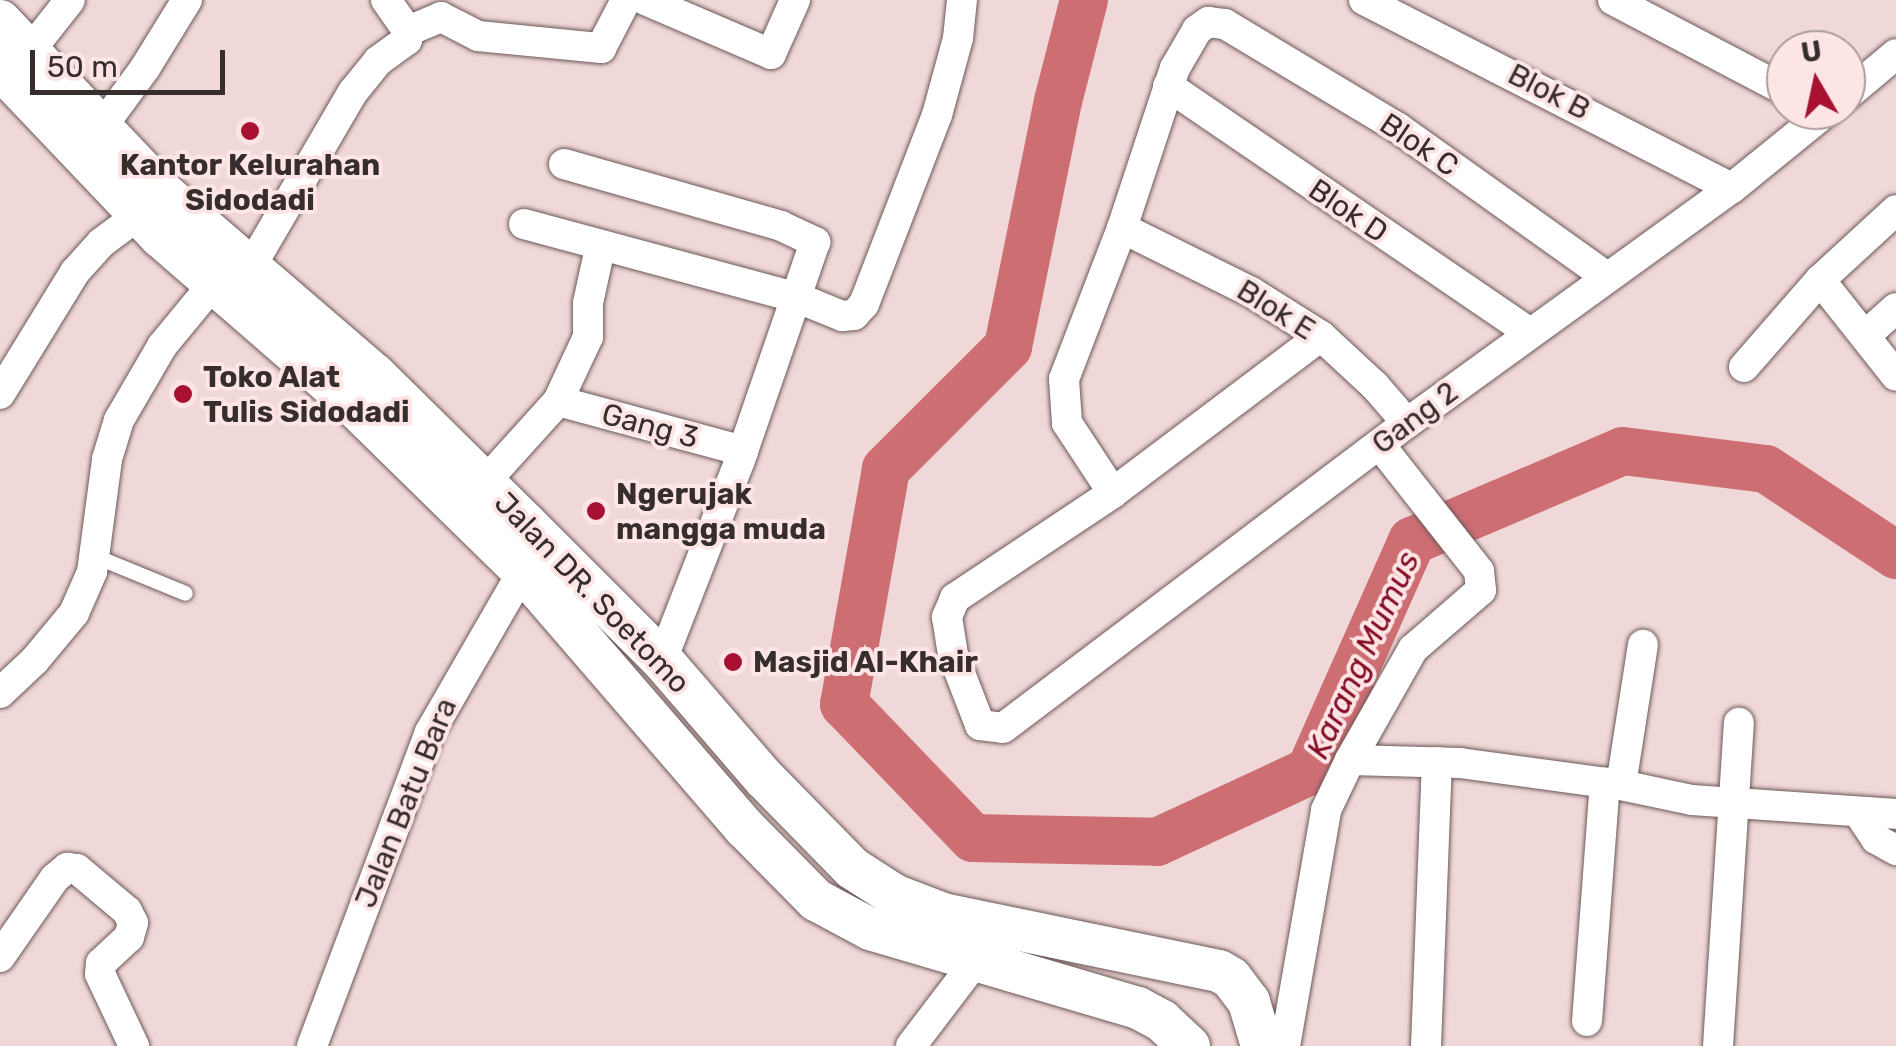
<!DOCTYPE html>
<style>
body{margin:0}
#map{position:relative;width:1896px;height:1046px;overflow:hidden;background:#f1d8d8;font-family:Rubik,sans-serif}
div>[style]{position:absolute}
.river>*{height:48px;margin:-24px;padding:0 24px;transform-origin:24px;border-radius:24px;background:#cd6e73}
.roads{filter:drop-shadow(0 0 2px #6c5858) drop-shadow(0 0 2px #6c5858)}
.lane>*{height:15px;margin:-7.5px;padding:0 7.5px;transform-origin:7.5px;border-radius:7.5px;background:#fff}
.street>*{height:30px;margin:-15px;padding:0 15px;transform-origin:15px;border-radius:15px;background:#fff}
.secondary>*{height:42px;margin:-21px;padding:0 21px;transform-origin:21px;border-radius:21px;background:#fff}
.dots>*{width:28px;height:28px;translate:-50% -50%;box-sizing:border-box;border:5px solid #fee5e5;border-radius:50%}
span{translate:-50% -50%;white-space:nowrap;text-align:center;line-height:1.15;-webkit-text-stroke:8px #fee5e5;paint-order:stroke}
.street-label{font-size:30px;color:#362d2d}
.poi-label{font-size:30px;color:#362d2d;font-weight:700}
.left{translate:0 -50%;text-align:left}
.water-label{font-size:32px;color:#850e27;font-style:italic}
.north{position:absolute;left:1766px;top:30px;width:100px;height:100px;box-sizing:border-box;background:#fee5e5;border:2px solid #ae9b9b;border-radius:50%;rotate:351deg;font-size:28px;font-weight:700;line-height:40px;text-align:center;color:#362d2d}
.north::after{content:'';display:block;margin:auto;width:35px;height:45px;background:#a91133;clip-path:polygon(50% 0,100% 100%,50% 72%,0 100%)}
.scale{position:absolute;left:30px;top:50px;width:195px;height:45px;box-sizing:border-box;border:5px solid #362d2d;border-top:0;padding-left:12px;font-size:30px;line-height:35px;white-space:nowrap;color:#362d2d;-webkit-text-stroke:8px #fee5e5;paint-order:stroke}
</style>
<div id="map">
<div class="river">
<i style="left:1084px;top:0;width:104px;rotate:104.4deg"></i>
<i style="left:1058px;top:101px;width:251px;rotate:101.5deg"></i>
<i style="left:1008px;top:347px;width:173px;rotate:135deg"></i>
<i style="left:886px;top:469px;width:239px;rotate:100.1deg"></i>
<i style="left:844px;top:704px;width:186px;rotate:46.1deg"></i>
<i style="left:973px;top:838px;width:184px;rotate:1.2deg"></i>
<i style="left:1157px;top:842px;width:169px;rotate:-24.9deg"></i>
<i style="left:1310px;top:771px;width:252px;rotate:-66.1deg"></i>
<i style="left:1412px;top:541px;width:229px;rotate:-23.1deg"></i>
<i style="left:1623px;top:451px;width:144px;rotate:7.2deg"></i>
<i style="left:1766px;top:469px;width:156px;rotate:33.5deg"></i>
</div>
<div class="roads">
<div class="lane">
<i style="left:95px;top:556px;width:97px;rotate:22.3deg"></i>
</div>
<div class="street">
<i style="left:386px;top:0;width:38px;rotate:55deg"></i>
<i style="left:645px;top:0;width:137px;rotate:23.2deg"></i>
<i style="left:771px;top:54px;width:59px;rotate:-66deg"></i>
<i style="left:1364px;top:0;width:413px;rotate:27.1deg"></i>
<i style="left:1613px;top:0;width:195px;rotate:27.7deg"></i>
<i style="left:408px;top:31px;width:36px;rotate:-23deg"></i>
<i style="left:441px;top:17px;width:42px;rotate:27.2deg"></i>
<i style="left:478px;top:36px;width:124px;rotate:5.6deg"></i>
<i style="left:601px;top:48px;width:54px;rotate:-62.5deg"></i>
<i style="left:29px;top:52px;width:66px;rotate:-51.7deg"></i>
<i style="left:1168px;top:86px;width:438px;rotate:34.3deg"></i>
<i style="left:1846px;top:96px;width:65px;rotate:-40deg"></i>
<i style="left:101px;top:128px;width:74px;rotate:-53.7deg"></i>
<i style="left:145px;top:68px;width:80px;rotate:-58.3deg"></i>
<i style="left:564px;top:164px;width:226px;rotate:15.9deg"></i>
<i style="left:781px;top:226px;width:38px;rotate:25deg"></i>
<i style="left:815px;top:242px;width:231px;rotate:109deg"></i>
<i style="left:740px;top:460px;width:215px;rotate:111.3deg"></i>
<i style="left:524px;top:224px;width:284px;rotate:15.1deg"></i>
<i style="left:798px;top:298px;width:48px;rotate:22.2deg"></i>
<i style="left:842px;top:316px;width:12px;rotate:-5deg"></i>
<i style="left:854px;top:315px;width:15px;rotate:-48deg"></i>
<i style="left:864px;top:304px;width:203px;rotate:-68.9deg"></i>
<i style="left:937px;top:115px;width:80px;rotate:-74.7deg"></i>
<i style="left:958px;top:38px;width:38px;rotate:-84deg"></i>
<i style="left:1122px;top:228px;width:144px;rotate:26.4deg"></i>
<i style="left:1251px;top:292px;width:83px;rotate:32.2deg"></i>
<i style="left:1321px;top:336px;width:74px;rotate:42.8deg"></i>
<i style="left:1375px;top:386px;width:49px;rotate:49.1deg"></i>
<i style="left:250px;top:268px;width:204px;rotate:-59.7deg"></i>
<i style="left:353px;top:92px;width:40px;rotate:-51deg"></i>
<i style="left:378px;top:61px;width:36px;rotate:-36deg"></i>
<i style="left:407px;top:40px;width:9px;rotate:-84deg"></i>
<i style="left:1820px;top:280px;width:122px;rotate:51.6deg"></i>
<i style="left:1866px;top:335px;width:40px;rotate:-42deg"></i>
<i style="left:1321px;top:336px;width:261px;rotate:143deg"></i>
<i style="left:1113px;top:493px;width:190px;rotate:146.4deg"></i>
<i style="left:955px;top:598px;width:21px;rotate:113deg"></i>
<i style="left:947px;top:617px;width:38px;rotate:81deg"></i>
<i style="left:953px;top:655px;width:75px;rotate:68.9deg"></i>
<i style="left:980px;top:725px;width:23px;rotate:7deg"></i>
<i style="left:1003px;top:728px;width:506px;rotate:-37.05deg"></i>
<i style="left:1407px;top:423px;width:401px;rotate:-35.9deg"></i>
<i style="left:1732px;top:188px;width:124px;rotate:-39.1deg"></i>
<i style="left:1744px;top:367px;width:116px;rotate:-48.9deg"></i>
<i style="left:1820px;top:280px;width:103px;rotate:-42.6deg"></i>
<i style="left:0;top:394px;width:143px;rotate:-58.4deg"></i>
<i style="left:75px;top:272px;width:39px;rotate:-48deg"></i>
<i style="left:101px;top:243px;width:49px;rotate:-36.6deg"></i>
<i style="left:558px;top:401px;width:192px;rotate:15.1deg"></i>
<i style="left:484px;top:483px;width:110px;rotate:-47.9deg"></i>
<i style="left:558px;top:401px;width:71px;rotate:-64.9deg"></i>
<i style="left:588px;top:337px;width:34px;rotate:-90deg"></i>
<i style="left:588px;top:303px;width:56px;rotate:-77.7deg"></i>
<i style="left:1113px;top:493px;width:84px;rotate:-123.3deg"></i>
<i style="left:1067px;top:423px;width:44px;rotate:-93.9deg"></i>
<i style="left:1064px;top:379px;width:162px;rotate:-69deg"></i>
<i style="left:1122px;top:228px;width:169px;rotate:-71.7deg"></i>
<i style="left:1175px;top:68px;width:44px;rotate:-59.9deg"></i>
<i style="left:1197px;top:30px;width:14px;rotate:-36deg"></i>
<i style="left:1208px;top:22px;width:17px;rotate:7deg"></i>
<i style="left:1225px;top:24px;width:202px;rotate:31deg"></i>
<i style="left:1398px;top:128px;width:257px;rotate:35.5deg"></i>
<i style="left:0;top:693px;width:48px;rotate:-43.3deg"></i>
<i style="left:35px;top:660px;width:61px;rotate:-50.3deg"></i>
<i style="left:74px;top:613px;width:45px;rotate:-66.3deg"></i>
<i style="left:92px;top:572px;width:114px;rotate:-82.4deg"></i>
<i style="left:107px;top:459px;width:41px;rotate:-72.9deg"></i>
<i style="left:119px;top:420px;width:86px;rotate:-59.8deg"></i>
<i style="left:162px;top:346px;width:82px;rotate:-50.5deg"></i>
<i style="left:1350px;top:760px;width:128px;rotate:-60.4deg"></i>
<i style="left:1413px;top:649px;width:90px;rotate:-40.9deg"></i>
<i style="left:1481px;top:590px;width:19px;rotate:-96deg"></i>
<i style="left:1479px;top:571px;width:160px;rotate:-128.2deg"></i>
<i style="left:1621px;top:785px;width:142px;rotate:-81.1deg"></i>
<i style="left:1858px;top:812px;width:32px;rotate:56deg"></i>
<i style="left:1876px;top:839px;width:23px;rotate:29deg"></i>
<i style="left:0;top:957px;width:96px;rotate:-55.2deg"></i>
<i style="left:55px;top:878px;width:16px;rotate:-40deg"></i>
<i style="left:67px;top:868px;width:10px;rotate:6deg"></i>
<i style="left:77px;top:869px;width:65px;rotate:40deg"></i>
<i style="left:127px;top:911px;width:13px;rotate:63deg"></i>
<i style="left:133px;top:923px;width:15px;rotate:106deg"></i>
<i style="left:129px;top:937px;width:38px;rotate:137deg"></i>
<i style="left:101px;top:963px;width:11px;rotate:95deg"></i>
<i style="left:100px;top:974px;width:80px;rotate:64.7deg"></i>
<i style="left:1587px;top:1021px;width:239px;rotate:-85.7deg"></i>
<i style="left:312px;top:1046px;width:335px;rotate:-69.4deg"></i>
<i style="left:430px;top:732px;width:186px;rotate:-60deg"></i>
<i style="left:911px;top:1046px;width:111px;rotate:-52.7deg"></i>
<i style="left:1285px;top:1046px;width:240px;rotate:-80.1deg"></i>
<i style="left:1326px;top:810px;width:55px;rotate:-64.4deg"></i>
<i style="left:1350px;top:760px;width:110px;rotate:1.6deg"></i>
<i style="left:1460px;top:763px;width:162px;rotate:7.8deg"></i>
<i style="left:1621px;top:785px;width:73px;rotate:11.9deg"></i>
<i style="left:1692px;top:800px;width:204px;rotate:3.9deg"></i>
<i style="left:1426px;top:1046px;width:284px;rotate:-87.8deg"></i>
<i style="left:1718px;top:1046px;width:324px;rotate:-86.3deg"></i>
</div>
<div class="secondary">
<i style="left:0;top:21px;width:236px;rotate:46.5deg"></i>
<i style="left:162px;top:192px;width:281px;rotate:40.7deg"></i>
<i style="left:375px;top:375px;width:212px;rotate:44.6deg"></i>
<i style="left:526px;top:524px;width:192px;rotate:45deg"></i>
<i style="left:662px;top:660px;width:156px;rotate:49.2deg"></i>
<i style="left:764px;top:778px;width:126px;rotate:45.6deg"></i>
<i style="left:852px;top:868px;width:50px;rotate:32.7deg"></i>
<i style="left:894px;top:895px;width:53px;rotate:21.2deg"></i>
<i style="left:943px;top:914px;width:282px;rotate:11.7deg"></i>
<i style="left:1219px;top:971px;width:14px;rotate:30deg"></i>
<i style="left:1231px;top:978px;width:30px;rotate:53deg"></i>
<i style="left:1249px;top:1002px;width:46px;rotate:73.5deg"></i>
<i style="left:0;top:68px;width:233px;rotate:46.4deg"></i>
<i style="left:161px;top:237px;width:241px;rotate:41deg"></i>
<i style="left:343px;top:395px;width:252px;rotate:44.4deg"></i>
<i style="left:523px;top:571px;width:338px;rotate:49.2deg"></i>
<i style="left:744px;top:827px;width:103px;rotate:45.4deg"></i>
<i style="left:816px;top:900px;width:61px;rotate:28.2deg"></i>
<i style="left:870px;top:929px;width:279px;rotate:16.4deg"></i>
<i style="left:1138px;top:1008px;width:27px;rotate:28deg"></i>
<i style="left:1162px;top:1021px;width:37px;rotate:43deg"></i>
</div>
</div>
<div class="dots">
<i style="left:250px;top:131px;background:#a91133"></i>
<i style="left:183px;top:394px;background:#a91133"></i>
<i style="left:596px;top:511px;background:#a91133"></i>
<i style="left:733px;top:662px;background:#a91133"></i>
</div>
<div class="street-label">
<span style="left:1549px;top:92px;rotate:27deg">Blok B</span>
<span style="left:1419px;top:145px;rotate:34deg">Blok C</span>
<span style="left:1348px;top:211px;rotate:34deg">Blok D</span>
<span style="left:1276px;top:310px;rotate:32deg">Blok E</span>
<span style="left:1415px;top:418px;rotate:-37deg">Gang 2</span>
<span style="left:650px;top:426px;rotate:15deg">Gang 3</span>
<span style="left:592px;top:593px;rotate:46deg">Jalan DR. Soetomo</span>
<span style="left:406px;top:803px;rotate:-68deg">Jalan Batu Bara</span>
</div>
<div class="poi-label">
<span style="left:250px;top:182px">Kantor Kelurahan<br>Sidodadi</span>
<span class="left" style="left:203px;top:394px">Toko Alat<br>Tulis Sidodadi</span>
<span class="left" style="left:616px;top:511px">Ngerujak<br>mangga muda</span>
<span class="left" style="left:753px;top:662px">Masjid Al-Khair</span>
</div>
<div class="water-label">
<span style="left:1363px;top:655px;rotate:-65deg">Karang Mumus</span>
</div>
<div class="north">U</div>
<div class="scale">50 m</div>
</div>
